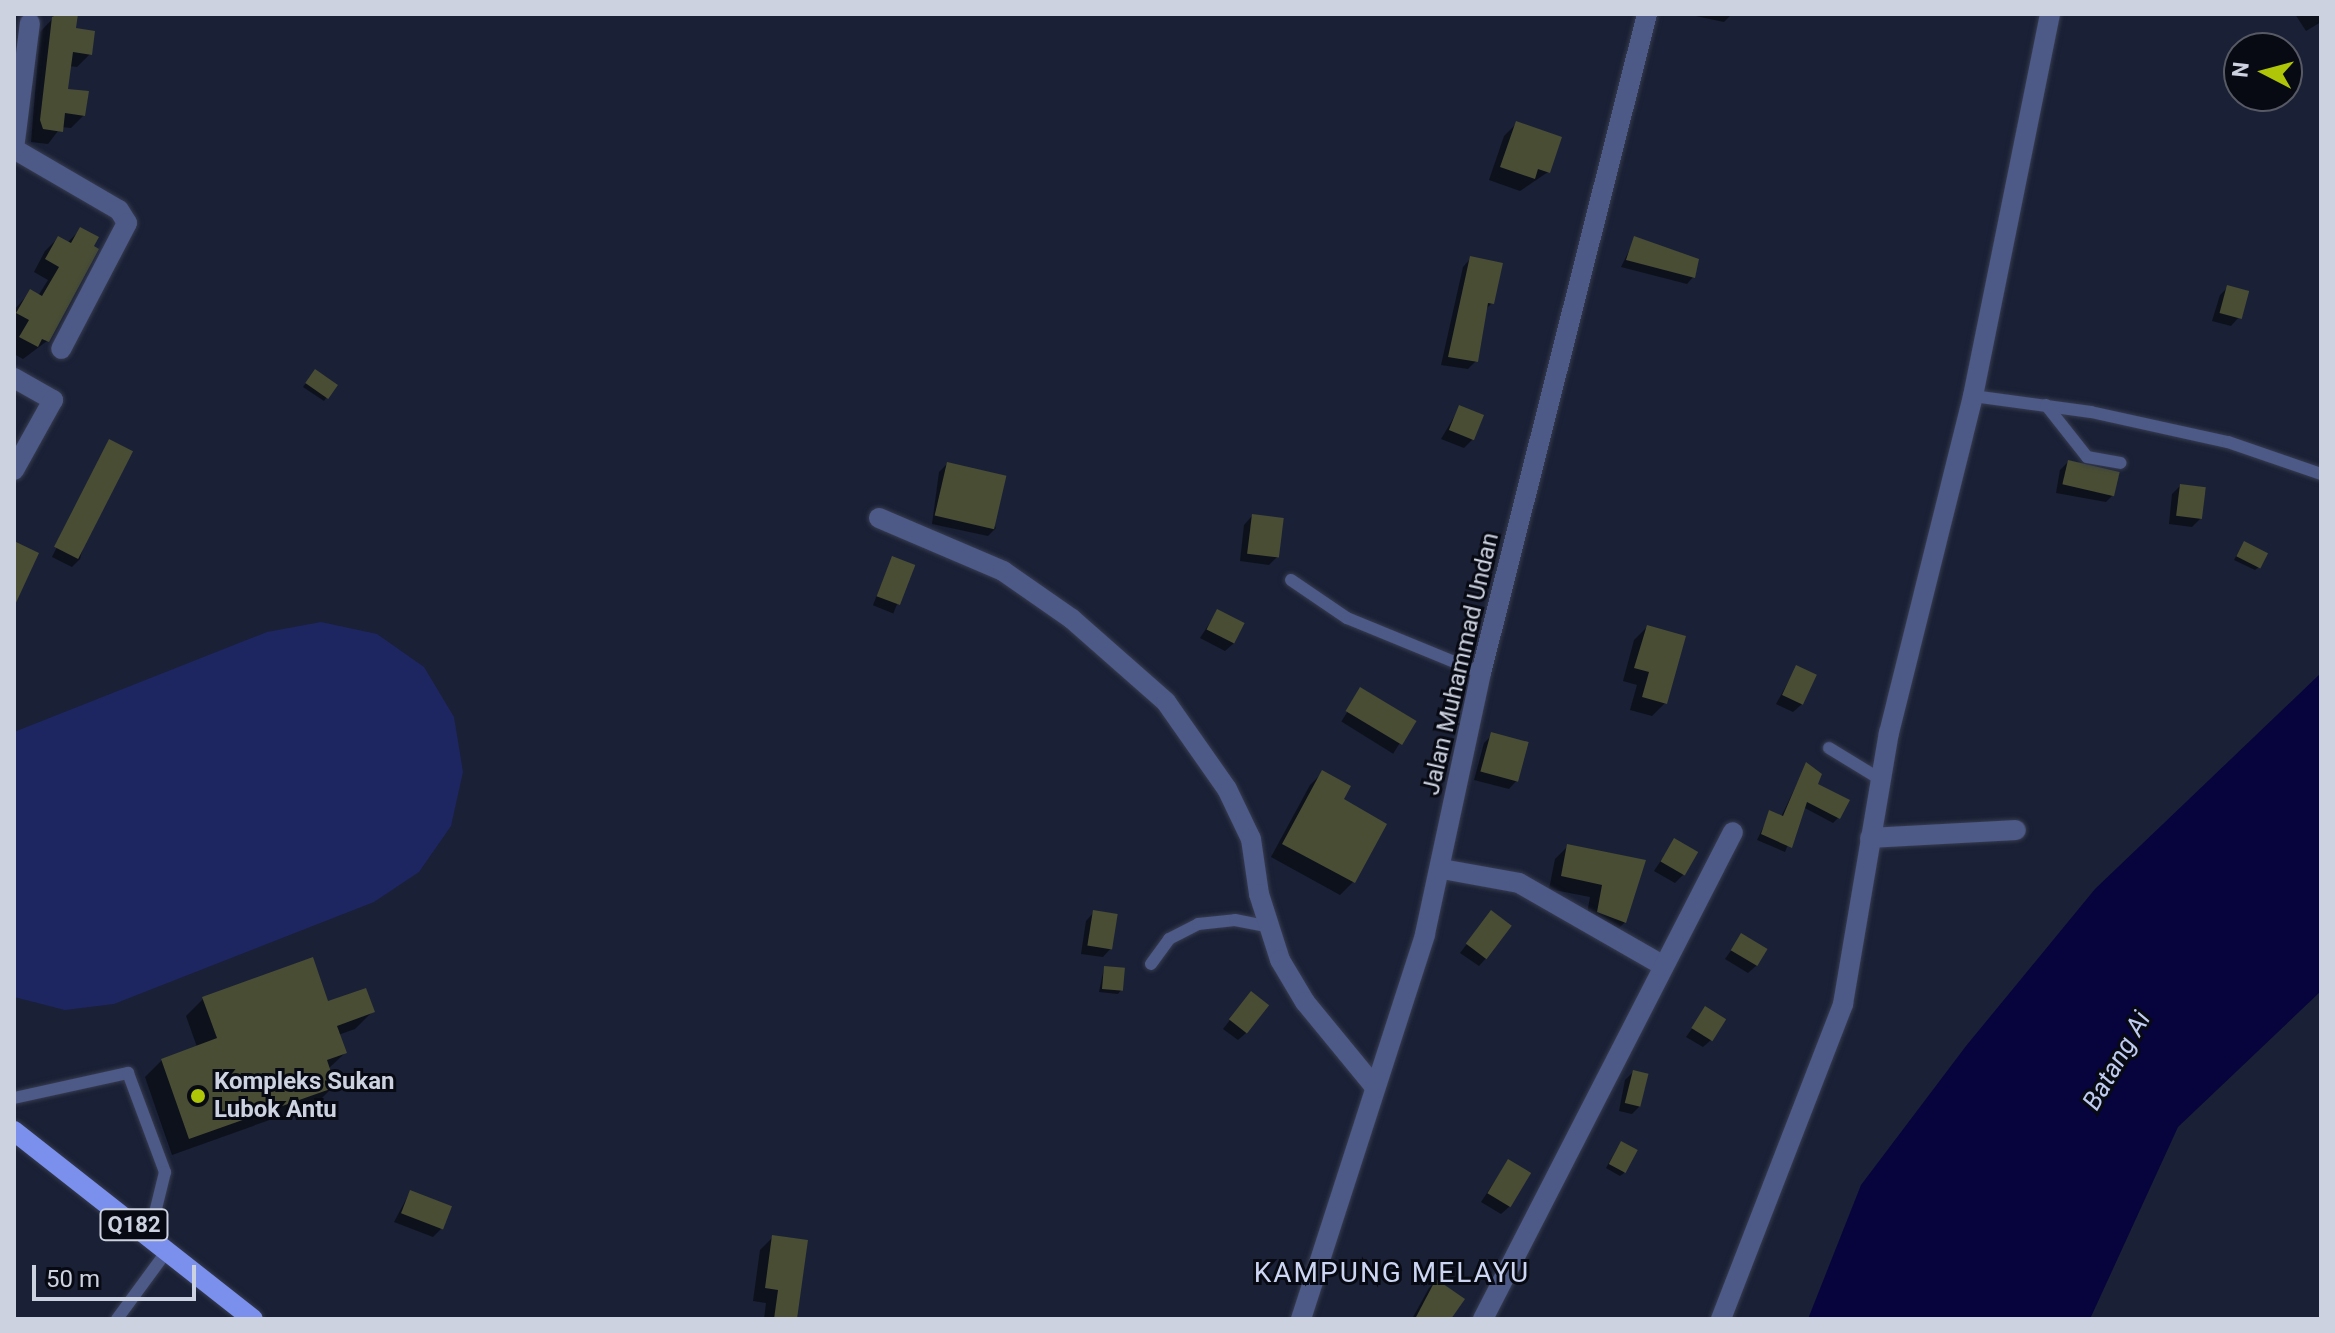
<!DOCTYPE html>
<style>
body{margin:0}
#map{position:relative;width:2335px;height:1333px;overflow:hidden;background:#1a2035;font-family:Roboto,sans-serif}
div>[style]{position:absolute}
.green>*{inset:0;background:#1d2660}
.water>*{inset:0;background:#07033c}
.shadow>*{inset:0;background:#0007;transform-origin:0 0}
.building>*{inset:0;background:#484d34;transform-origin:0 0}
.roads{filter:drop-shadow(0 0 2px #373c50) drop-shadow(0 0 2px #373c50)}
.lane>*{height:12px;margin:-6px;padding:0 6px;transform-origin:6px;border-radius:6px;background:#4d5986}
.street>*{height:20px;margin:-10px;padding:0 10px;transform-origin:10px;border-radius:10px;background:#4d5986}
.primary>*{height:20px;margin:-10px;padding:0 10px;transform-origin:10px;border-radius:10px;background:#7a90ec}
.dots>*{width:22px;height:22px;translate:-50% -50%;box-sizing:border-box;border:4px solid #080a13;border-radius:50%}
span{translate:-50% -50%;white-space:nowrap;text-align:center;line-height:1.15;-webkit-text-stroke:6px #080a13;paint-order:stroke}
.shield-label span{padding:2px 6px;background:#080a13;border:2px solid;border-radius:6px;-webkit-text-stroke-width:0}
.shield-label{font-size:22px;color:#cdd2e0;font-weight:700}
.street-label{font-size:24px;color:#cdd2e0}
.poi-label{font-size:24px;color:#cdd2e0;font-weight:700}
.left{translate:0 -50%;text-align:left}
.water-label{font-size:26px;color:#bfcbf0;font-style:italic}
.quarter-label{font-size:28px;color:#ccd5f2;letter-spacing:2px}
.frame{position:absolute;inset:0;border:16px solid #cdd2e0;pointer-events:none}
.north{position:absolute;left:2223px;top:32px;width:80px;height:80px;box-sizing:border-box;background:#080a13;border:2px solid #575a65;border-radius:50%;rotate:276deg;font-size:22px;font-weight:700;line-height:32px;text-align:center;color:#cdd2e0}
.north::after{content:'';display:block;margin:auto;width:28px;height:36px;background:#afc508;clip-path:polygon(50% 0,100% 100%,50% 72%,0 100%)}
.scale{position:absolute;left:32px;top:1265px;width:164px;height:36px;box-sizing:border-box;border:4px solid #cdd2e0;border-top:0;padding-left:10px;font-size:24px;line-height:28px;white-space:nowrap;color:#cdd2e0;-webkit-text-stroke:6px #080a13;paint-order:stroke}
</style>
<div id="map">
<div class="green">
<i style="clip-path:polygon(321px 622px,377px 634px,424px 667px,454px 717px,463px 772px,451px 826px,419px 872px,374px 902px,114px 1004px,65px 1010px,14px 997px,14px 732px,267px 632px)"></i>
</div>
<div class="water">
<i style="clip-path:polygon(2321px 673px,2321px 991px,2178px 1127px,2090px 1319px,1808px 1319px,1861px 1185px,1966px 1046px,2095px 889px)"></i>
</div>
<div class="shadow">
<i style="clip-path:polygon(57px 14px,76px 14px,74px 30px,90px 54px,77px 67px,69px 66px,66px 90px,84px 115px,71px 128px,61px 127px,48px 144px,31px 142px,40px 32px)"></i>
<i style="clip-path:polygon(1686px 14px,1732px 14px,1724px 22px)"></i>
<i style="clip-path:polygon(2295px 14px,2321px 14px,2321px 22px,2306px 31px)"></i>
<i style="clip-path:polygon(1517px 123px,1548px 172px,1520px 191px,1489px 180px,1504px 136px)"></i>
<i style="clip-path:polygon(81px 229px,96px 250px,47px 341px,23px 359px,14px 354px,14px 310px,30px 292px,38px 296px,48px 280px,34px 272px,45px 251px,58px 238px,67px 243px)"></i>
<i style="clip-path:polygon(1635px 239px,1693px 277px,1687px 284px,1621px 267px)"></i>
<i style="clip-path:polygon(1471px 258px,1492px 303px,1484px 311px,1476px 361px,1468px 369px,1441px 365px,1463px 267px)"></i>
<i style="clip-path:polygon(2228px 287px,2239px 317px,2231px 326px,2212px 321px,2220px 295px)"></i>
<i style="clip-path:polygon(312px 375px,335px 385px,324px 401px,303px 387px)"></i>
<i style="clip-path:polygon(1460px 407px,1472px 440px,1464px 448px,1441px 439px)"></i>
<i style="clip-path:polygon(110px 442px,80px 559px,72px 567px,52px 557px)"></i>
<i style="clip-path:polygon(2068px 462px,2114px 494px,2106px 502px,2056px 493px,2060px 470px)"></i>
<i style="clip-path:polygon(947px 464px,996px 528px,988px 536px,932px 524px,939px 472px)"></i>
<i style="clip-path:polygon(2180px 486px,2201px 518px,2192px 527px,2169px 524px,2172px 494px)"></i>
<i style="clip-path:polygon(1252px 516px,1278px 556px,1269px 565px,1240px 561px,1244px 525px)"></i>
<i style="clip-path:polygon(2241px 547px,2259px 567px,2255px 570px,2234px 560px)"></i>
<i style="left:892px;top:558px;width:22px;height:51px;rotate:22deg"></i>
<i style="clip-path:polygon(1217px 612px,1234px 643px,1225px 651px,1200px 638px)"></i>
<i style="clip-path:polygon(1647px 627px,1665px 703px,1652px 716px,1630px 710px,1637px 685px,1623px 681px,1634px 640px)"></i>
<i style="clip-path:polygon(1796px 668px,1802px 704px,1793px 712px,1776px 704px)"></i>
<i style="left:1361px;top:690px;width:61px;height:37px;rotate:32deg"></i>
<i style="clip-path:polygon(1492px 735px,1517px 780px,1509px 789px,1474px 780px,1484px 743px)"></i>
<i style="clip-path:polygon(1806px 765px,1838px 818px,1833px 823px,1803px 807px,1785px 852px,1757px 840px,1770px 813px,1781px 817px)"></i>
<i style="clip-path:polygon(1323px 772px,1341px 800px,1384px 824px,1353px 882px,1340px 895px,1271px 857px,1310px 785px)"></i>
<i style="clip-path:polygon(1674px 841px,1683px 875px,1675px 883px,1654px 871px)"></i>
<i style="clip-path:polygon(1568px 846px,1644px 861px,1625px 922px,1612px 935px,1585px 925px,1590px 897px,1549px 889px,1555px 859px)"></i>
<i style="clip-path:polygon(1094px 912px,1111px 948px,1103px 957px,1081px 954px,1086px 921px)"></i>
<i style="clip-path:polygon(1491px 913px,1487px 957px,1479px 966px,1460px 953px)"></i>
<i style="clip-path:polygon(1742px 935px,1757px 965px,1748px 973px,1725px 959px)"></i>
<i style="clip-path:polygon(1104px 968px,1121px 990px,1118px 994px,1099px 992px)"></i>
<i style="clip-path:polygon(1251px 993px,1247px 1032px,1238px 1040px,1223px 1029px)"></i>
<i style="clip-path:polygon(203px 999px,327px 1004px,372px 1012px,355px 1029px,338px 1035px,345px 1053px,328px 1069px,334px 1086px,317px 1103px,172px 1155px,145px 1077px,162px 1060px,197px 1047px,186px 1016px)"></i>
<i style="clip-path:polygon(1706px 1009px,1712px 1039px,1703px 1047px,1686px 1037px)"></i>
<i style="clip-path:polygon(1633px 1072px,1641px 1105px,1632px 1114px,1619px 1111px,1625px 1080px)"></i>
<i style="clip-path:polygon(1618px 1147px,1624px 1173px,1620px 1176px,1606px 1168px)"></i>
<i style="clip-path:polygon(1508px 1161px,1510px 1206px,1501px 1214px,1481px 1202px)"></i>
<i style="clip-path:polygon(410px 1192px,441px 1229px,433px 1237px,394px 1222px)"></i>
<i style="clip-path:polygon(773px 1237px,795px 1319px,764px 1319px,766px 1303px,753px 1301px,760px 1250px)"></i>
<i style="clip-path:polygon(1436px 1281px,1448px 1319px,1412px 1319px,1429px 1288px)"></i>
</div>
<div class="building">
<i style="clip-path:polygon(59px 14px,78px 14px,76px 28px,95px 31px,92px 55px,73px 52px,68px 89px,89px 91px,85px 116px,65px 113px,63px 132px,43px 129px,40px 120px,52px 17px)"></i>
<i style="clip-path:polygon(1516px 121px,1562px 137px,1550px 173px,1538px 169px,1535px 179px,1500px 167px)"></i>
<i style="clip-path:polygon(80px 227px,99px 237px,94px 246px,99px 249px,49px 342px,42px 339px,38px 347px,19px 337px,29px 320px,16px 313px,30px 289px,42px 296px,59px 267px,45px 259px,58px 236px,71px 243px)"></i>
<i style="clip-path:polygon(1634px 236px,1699px 259px,1695px 278px,1626px 260px)"></i>
<i style="clip-path:polygon(1470px 256px,1503px 263px,1494px 304px,1488px 303px,1478px 362px,1448px 357px)"></i>
<i style="left:2227px;top:285px;width:23px;height:29px;rotate:15deg"></i>
<i style="left:315px;top:369px;width:28px;height:17px;rotate:35deg"></i>
<i style="left:1459px;top:405px;width:27px;height:27px;rotate:22deg"></i>
<i style="left:109px;top:439px;width:27px;height:121px;rotate:27deg"></i>
<i style="left:2068px;top:460px;width:53px;height:25px;rotate:13deg"></i>
<i style="left:947px;top:462px;width:61px;height:55px;rotate:13deg"></i>
<i style="left:2180px;top:484px;width:26px;height:32px;rotate:7deg"></i>
<i style="left:1252px;top:514px;width:32px;height:40px;rotate:7deg"></i>
<i style="clip-path:polygon(14px 541px,39px 553px,14px 607px)"></i>
<i style="left:2244px;top:541px;width:27px;height:17px;rotate:27deg"></i>
<i style="left:892px;top:556px;width:25px;height:43px;rotate:21deg"></i>
<i style="left:1217px;top:609px;width:31px;height:23px;rotate:27deg"></i>
<i style="clip-path:polygon(1647px 625px,1686px 636px,1667px 704px,1642px 697px,1649px 672px,1634px 668px)"></i>
<i style="left:1796px;top:665px;width:23px;height:33px;rotate:25deg"></i>
<i style="left:1360px;top:687px;width:66px;height:28px;rotate:31deg"></i>
<i style="left:1491px;top:732px;width:39px;height:41px;rotate:15deg"></i>
<i style="clip-path:polygon(1806px 762px,1822px 774px,1818px 784px,1850px 800px,1840px 819px,1807px 802px,1792px 848px,1761px 834px,1769px 810px,1783px 816px)"></i>
<i style="clip-path:polygon(1322px 770px,1351px 786px,1344px 799px,1387px 824px,1355px 883px,1282px 844px)"></i>
<i style="left:1674px;top:838px;width:28px;height:27px;rotate:30deg"></i>
<i style="clip-path:polygon(1567px 844px,1646px 860px,1626px 923px,1597px 912px,1602px 885px,1561px 876px)"></i>
<i style="left:1093px;top:910px;width:25px;height:36px;rotate:9deg"></i>
<i style="left:1491px;top:910px;width:26px;height:42px;rotate:37deg"></i>
<i style="left:1741px;top:933px;width:31px;height:20px;rotate:31deg"></i>
<i style="clip-path:polygon(313px 957px,328px 1001px,366px 988px,375px 1012px,337px 1026px,347px 1053px,327px 1060px,336px 1087px,189px 1139px,161px 1059px,217px 1038px,202px 997px)"></i>
<i style="left:1104px;top:966px;width:21px;height:23px;rotate:5deg"></i>
<i style="left:1251px;top:991px;width:23px;height:36px;rotate:38deg"></i>
<i style="left:1705px;top:1006px;width:25px;height:26px;rotate:32deg"></i>
<i style="left:1633px;top:1070px;width:16px;height:34px;rotate:14deg"></i>
<i style="left:1621px;top:1141px;width:19px;height:26px;rotate:28deg"></i>
<i style="left:1508px;top:1159px;width:27px;height:40px;rotate:31deg"></i>
<i style="left:410px;top:1190px;width:45px;height:25px;rotate:21deg"></i>
<i style="clip-path:polygon(772px 1235px,808px 1240px,797px 1319px,774px 1319px,778px 1290px,765px 1288px)"></i>
<i style="clip-path:polygon(1436px 1279px,1465px 1299px,1451px 1319px,1415px 1319px)"></i>
</div>
<div class="roads">
<div class="lane">
<i style="left:1973px;top:396px;width:119px;rotate:7.7deg"></i>
<i style="left:2091px;top:412px;width:140px;rotate:12.4deg"></i>
<i style="left:2228px;top:442px;width:98px;rotate:19deg"></i>
<i style="left:2046px;top:405px;width:66px;rotate:51.7deg"></i>
<i style="left:2087px;top:457px;width:34px;rotate:10deg"></i>
<i style="left:1291px;top:580px;width:68px;rotate:34.2deg"></i>
<i style="left:1347px;top:618px;width:145px;rotate:22.3deg"></i>
<i style="left:1829px;top:748px;width:60px;rotate:31.3deg"></i>
<i style="left:1151px;top:964px;width:31px;rotate:-54deg"></i>
<i style="left:1169px;top:939px;width:33px;rotate:-27deg"></i>
<i style="left:1198px;top:924px;width:37px;rotate:-6deg"></i>
<i style="left:1235px;top:920px;width:33px;rotate:11deg"></i>
<i style="left:14px;top:1098px;width:117px;rotate:-12.4deg"></i>
<i style="left:128px;top:1073px;width:106px;rotate:69.5deg"></i>
<i style="left:165px;top:1172px;width:67px;rotate:103.8deg"></i>
<i style="left:117px;top:1319px;width:84px;rotate:-53.7deg"></i>
</div>
<div class="street">
<i style="left:14px;top:149px;width:121px;rotate:30.2deg"></i>
<i style="left:119px;top:210px;width:15px;rotate:58deg"></i>
<i style="left:127px;top:223px;width:142px;rotate:117.6deg"></i>
<i style="left:14px;top:149px;width:127px;rotate:-82.8deg"></i>
<i style="left:14px;top:378px;width:45px;rotate:29.4deg"></i>
<i style="left:53px;top:400px;width:80px;rotate:119.1deg"></i>
<i style="left:879px;top:518px;width:135px;rotate:23.1deg"></i>
<i style="left:1003px;top:571px;width:84px;rotate:34.8deg"></i>
<i style="left:1072px;top:619px;width:125px;rotate:41.4deg"></i>
<i style="left:1166px;top:702px;width:106px;rotate:55deg"></i>
<i style="left:1227px;top:789px;width:55px;rotate:64.4deg"></i>
<i style="left:1251px;top:839px;width:56px;rotate:81.7deg"></i>
<i style="left:1259px;top:894px;width:69px;rotate:72.3deg"></i>
<i style="left:1280px;top:960px;width:49px;rotate:59.2deg"></i>
<i style="left:1305px;top:1002px;width:109px;rotate:50.6deg"></i>
<i style="left:1870px;top:838px;width:146px;rotate:-3.1deg"></i>
<i style="left:1442px;top:869px;width:78px;rotate:10.3deg"></i>
<i style="left:1519px;top:883px;width:167px;rotate:29.8deg"></i>
<i style="left:1301px;top:1319px;width:404px;rotate:-72.1deg"></i>
<i style="left:1425px;top:934px;width:267px;rotate:-77.9deg"></i>
<i style="left:1481px;top:673px;width:680px;rotate:-75.86deg"></i>
<i style="left:1483px;top:1319px;width:547px;rotate:-62.83deg"></i>
<i style="left:1721px;top:1319px;width:338px;rotate:-68.8deg"></i>
<i style="left:1843px;top:1004px;width:275px;rotate:-80.4deg"></i>
<i style="left:1889px;top:733px;width:347px;rotate:-76deg"></i>
<i style="left:1973px;top:396px;width:390px;rotate:-78.6deg"></i>
</div>
<div class="primary">
<i style="left:14px;top:1131px;width:304px;rotate:38.2deg"></i>
</div>
</div>
<div class="dots">
<i style="left:198px;top:1096px;background:#afc508"></i>
</div>
<div class="shield-label">
<span style="left:134px;top:1225px">Q182</span>
</div>
<div class="street-label">
<span style="left:1461px;top:664px;rotate:-77deg">Jalan Muhammad Undan</span>
</div>
<div class="poi-label">
<span class="left" style="left:214px;top:1096px">Kompleks Sukan<br>Lubok Antu</span>
</div>
<div class="water-label">
<span style="left:2117px;top:1061px;rotate:-60deg">Batang Ai</span>
</div>
<div class="quarter-label">
<span style="left:1392px;top:1273px">KAMPUNG MELAYU</span>
</div>
<div class="frame"></div>
<div class="north">N</div>
<div class="scale">50 m</div>
</div>
